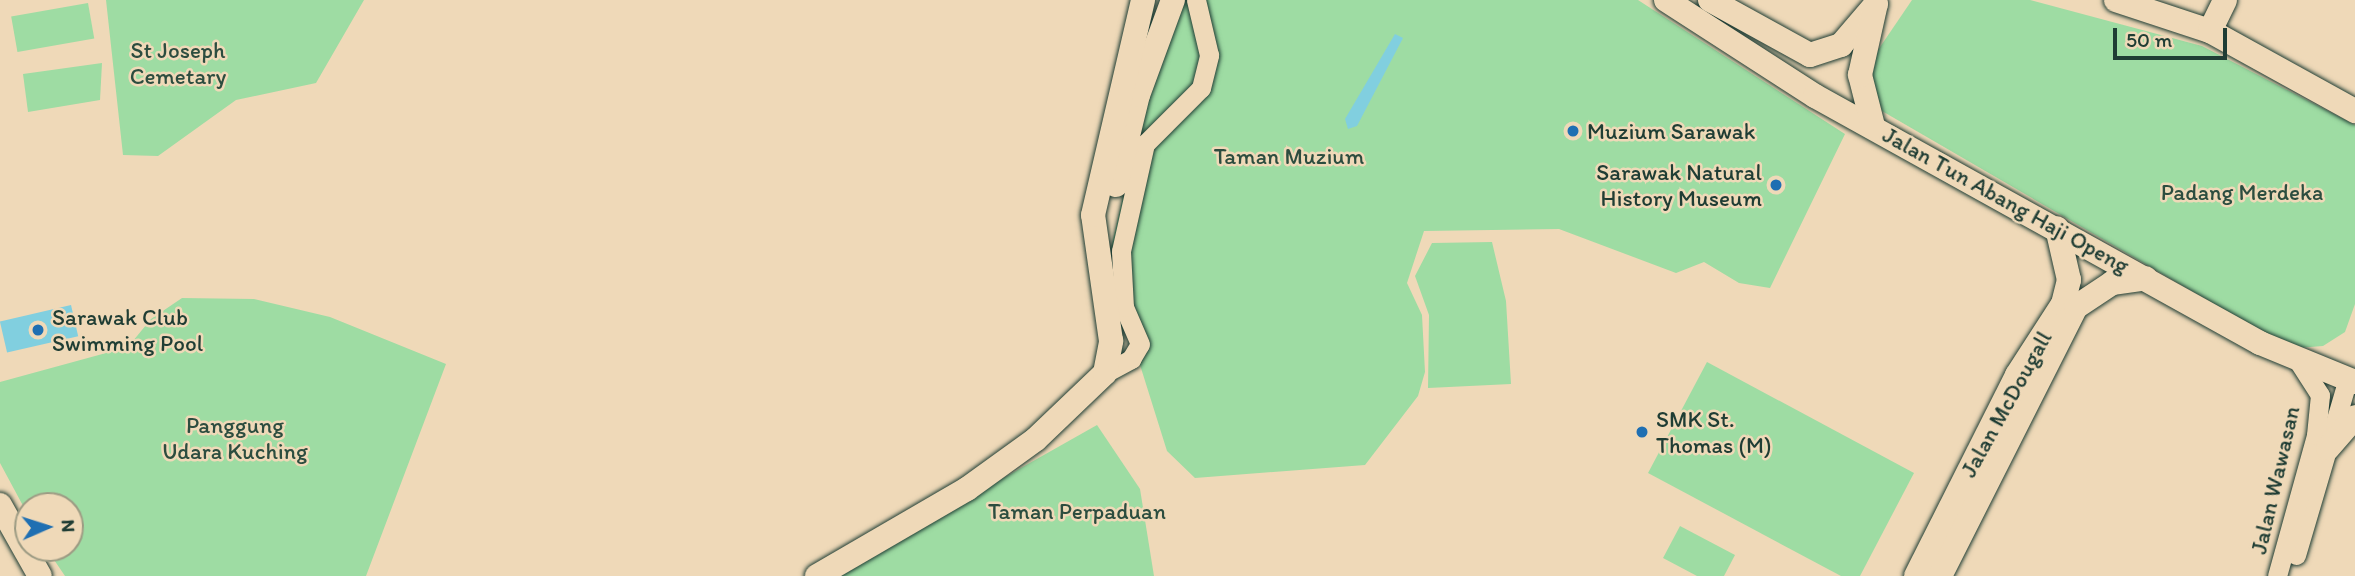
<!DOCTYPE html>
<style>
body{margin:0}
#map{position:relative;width:2355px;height:576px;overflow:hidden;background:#efd9b8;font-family:Itim,sans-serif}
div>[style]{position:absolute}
.green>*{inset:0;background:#9edca3;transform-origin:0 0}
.water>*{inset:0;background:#81cfdf;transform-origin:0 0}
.roads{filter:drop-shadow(0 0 2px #1f3d34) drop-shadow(0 0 2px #1f3d34)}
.minor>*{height:19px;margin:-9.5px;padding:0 9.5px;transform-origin:9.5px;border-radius:9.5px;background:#efd9b8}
.major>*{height:24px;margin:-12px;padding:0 12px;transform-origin:12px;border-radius:12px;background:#efd9b8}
.dots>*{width:19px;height:19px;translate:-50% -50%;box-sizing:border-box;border:4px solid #efd9b8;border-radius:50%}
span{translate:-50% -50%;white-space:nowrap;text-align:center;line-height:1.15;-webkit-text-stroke:5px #efd9b8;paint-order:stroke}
.park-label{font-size:23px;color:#2c4d3f}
.poi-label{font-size:23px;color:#1f3d34}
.left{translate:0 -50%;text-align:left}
.right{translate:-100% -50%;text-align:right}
.street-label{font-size:23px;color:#1f3d34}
.north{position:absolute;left:14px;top:492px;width:70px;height:70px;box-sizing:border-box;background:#efd9b8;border:2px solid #9c9b83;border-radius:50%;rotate:87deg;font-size:19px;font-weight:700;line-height:28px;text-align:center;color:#1f3d34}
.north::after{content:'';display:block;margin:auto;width:24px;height:32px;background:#1f6fb2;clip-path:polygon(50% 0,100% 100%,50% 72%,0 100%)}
.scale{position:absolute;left:2113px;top:28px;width:114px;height:32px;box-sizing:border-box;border:4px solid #1f3d34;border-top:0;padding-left:9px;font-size:21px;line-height:24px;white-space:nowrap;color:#1f3d34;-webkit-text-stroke:5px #efd9b8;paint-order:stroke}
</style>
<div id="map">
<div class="green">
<i style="clip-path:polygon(106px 0,364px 0,316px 83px,236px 100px,158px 156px,123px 155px)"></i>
<i style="clip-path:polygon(1182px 0,1638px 0,1845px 134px,1770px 288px,1739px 283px,1704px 262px,1676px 273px,1559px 229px,1424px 231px,1407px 283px,1422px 315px,1425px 372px,1418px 396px,1365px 465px,1195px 478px,1167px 451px,1114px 282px,1111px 248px,1144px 106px)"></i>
<i style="clip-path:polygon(1912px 0,2030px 0,2202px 46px,2355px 125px,2355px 304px,2345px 332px,2323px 346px,2297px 348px,2271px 337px,1882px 111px,1871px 76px,1878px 50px)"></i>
<i style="left:88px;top:3px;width:36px;height:78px;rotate:80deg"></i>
<i style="clip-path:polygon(102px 63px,100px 100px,28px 112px,23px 74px)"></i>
<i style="clip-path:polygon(1492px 242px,1506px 301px,1511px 384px,1428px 388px,1429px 315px,1415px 276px,1432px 243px)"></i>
<i style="clip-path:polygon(182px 298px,254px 299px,330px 317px,446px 364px,366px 576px,65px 576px,46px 548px,70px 548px,70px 506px,28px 506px,28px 515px,0 463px,0 382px,128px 347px,151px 319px)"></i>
<i style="clip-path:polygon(1707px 362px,1914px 473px,1860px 576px,1841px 576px,1648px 473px)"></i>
<i style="clip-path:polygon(1097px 425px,1140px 489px,1154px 576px,830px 576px)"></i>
<i style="clip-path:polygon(1680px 526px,1735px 555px,1724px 576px,1697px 576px,1663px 558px)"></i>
</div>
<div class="water">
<i style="clip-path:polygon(1395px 34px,1403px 38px,1357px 126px,1348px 129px,1345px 119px)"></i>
<i style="left:71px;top:305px;width:32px;height:73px;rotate:77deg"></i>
</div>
<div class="roads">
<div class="minor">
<i style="left:1105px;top:373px;width:30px;rotate:-28deg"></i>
<i style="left:1131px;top:359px;width:17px;rotate:-59deg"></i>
<i style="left:1140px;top:344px;width:40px;rotate:-113.4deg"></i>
<i style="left:1124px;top:307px;width:56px;rotate:-93.1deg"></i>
<i style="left:1121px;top:251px;width:110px;rotate:-77.4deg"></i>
<i style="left:1145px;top:144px;width:79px;rotate:-45deg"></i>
<i style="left:1201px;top:88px;width:34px;rotate:-76deg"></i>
<i style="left:1209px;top:55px;width:57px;rotate:-103.3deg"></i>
<i style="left:2296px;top:555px;width:184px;rotate:-73.6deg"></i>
<i style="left:2277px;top:576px;width:146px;rotate:-74.5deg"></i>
<i style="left:2316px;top:435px;width:40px;rotate:-84.3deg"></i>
<i style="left:2320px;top:395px;width:43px;rotate:-122.6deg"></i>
</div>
<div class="major">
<i style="left:1666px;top:0;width:177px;rotate:32.8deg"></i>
<i style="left:1815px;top:96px;width:509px;rotate:29.03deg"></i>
<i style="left:2260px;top:343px;width:103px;rotate:22.3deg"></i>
<i style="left:1710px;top:0;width:114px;rotate:28.8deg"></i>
<i style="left:1810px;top:55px;width:33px;rotate:-18deg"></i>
<i style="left:1841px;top:45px;width:54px;rotate:-49.5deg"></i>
<i style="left:2116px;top:0;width:99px;rotate:18.3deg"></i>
<i style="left:2210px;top:31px;width:166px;rotate:28.9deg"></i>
<i style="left:2210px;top:31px;width:34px;rotate:-64deg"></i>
<i style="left:1873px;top:126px;width:53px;rotate:-104.3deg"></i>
<i style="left:1860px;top:75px;width:69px;rotate:-77.4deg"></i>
<i style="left:1116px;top:185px;width:93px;rotate:-76.3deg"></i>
<i style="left:1138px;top:95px;width:101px;rotate:-69.8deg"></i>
<i style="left:2328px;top:448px;width:41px;rotate:-48.9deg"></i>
<i style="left:0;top:505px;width:81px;rotate:60.6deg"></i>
<i style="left:817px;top:576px;width:173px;rotate:-30.1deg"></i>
<i style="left:967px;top:489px;width:85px;rotate:-35.9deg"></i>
<i style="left:1036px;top:439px;width:95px;rotate:-43.7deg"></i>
<i style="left:1105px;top:373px;width:33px;rotate:-79deg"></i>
<i style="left:1111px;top:341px;width:127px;rotate:-98.1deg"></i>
<i style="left:1093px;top:215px;width:221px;rotate:-76.9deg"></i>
<i style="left:1916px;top:576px;width:225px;rotate:-63.3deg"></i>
<i style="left:2017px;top:375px;width:85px;rotate:-57.1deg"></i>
<i style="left:2063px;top:304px;width:25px;rotate:-76deg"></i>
<i style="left:2069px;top:280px;width:53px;rotate:-103deg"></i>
<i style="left:1940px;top:576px;width:301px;rotate:-63.2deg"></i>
<i style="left:2076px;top:307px;width:43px;rotate:-33.7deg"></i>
<i style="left:2112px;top:283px;width:34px;rotate:-8deg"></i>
</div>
</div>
<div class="dots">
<i style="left:1573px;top:131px;background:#1f6fb2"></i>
<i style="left:1776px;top:185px;background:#1f6fb2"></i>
<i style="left:38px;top:330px;background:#1f6fb2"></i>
<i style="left:1642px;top:432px;background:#1f6fb2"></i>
</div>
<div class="park-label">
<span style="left:178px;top:63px">St Joseph<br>Cemetary</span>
<span style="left:1289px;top:156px">Taman Muzium</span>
<span style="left:2242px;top:192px">Padang Merdeka</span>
<span style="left:235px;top:438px">Panggung<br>Udara Kuching</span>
<span style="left:1077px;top:511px">Taman Perpaduan</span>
</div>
<div class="poi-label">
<span class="left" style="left:1587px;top:131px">Muzium Sarawak</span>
<span class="right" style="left:1762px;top:185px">Sarawak Natural<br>History Museum</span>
<span class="left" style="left:52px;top:330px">Sarawak Club<br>Swimming Pool</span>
<span class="left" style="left:1656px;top:432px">SMK St.<br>Thomas (M)</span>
</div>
<div class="street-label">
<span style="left:2006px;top:200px;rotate:29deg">Jalan Tun Abang Haji Openg</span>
<span style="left:2006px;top:404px;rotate:-61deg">Jalan McDougall</span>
<span style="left:2275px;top:480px;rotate:-77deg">Jalan Wawasan</span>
</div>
<div class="north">N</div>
<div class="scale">50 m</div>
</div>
